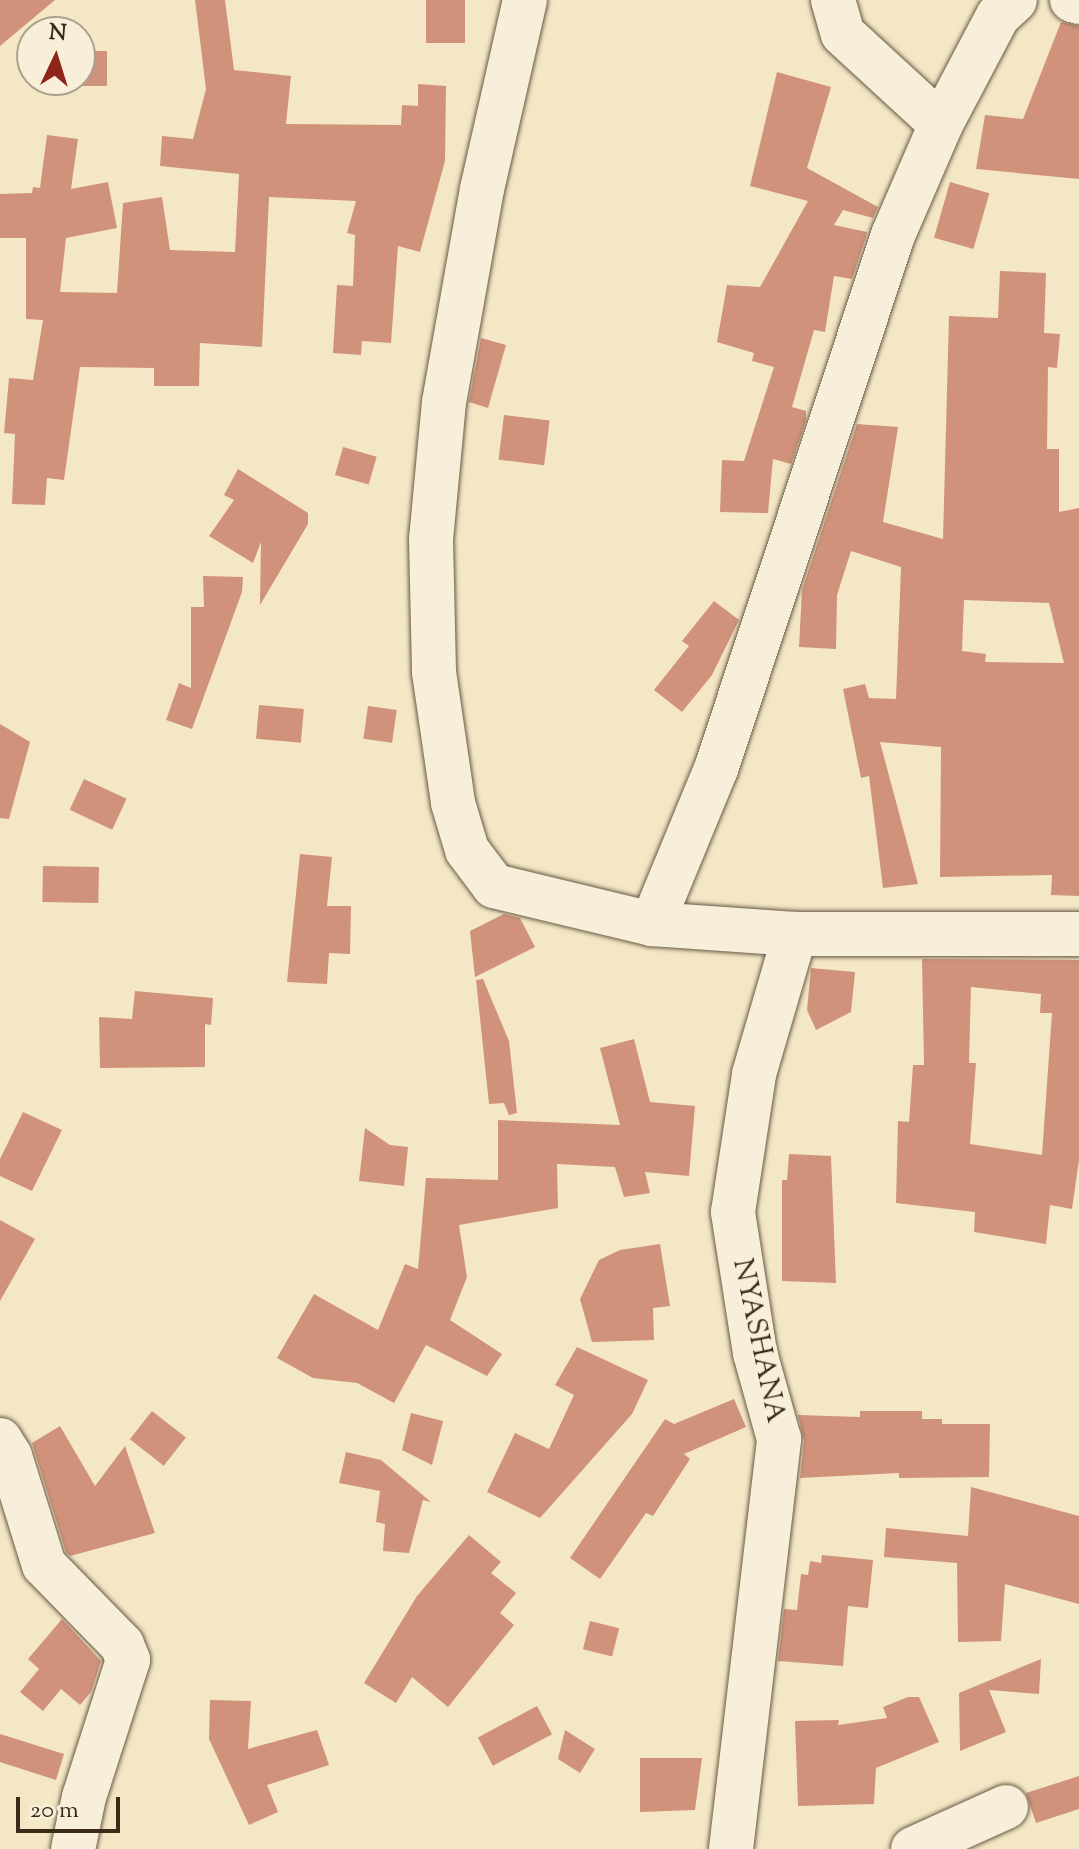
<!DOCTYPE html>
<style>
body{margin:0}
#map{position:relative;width:1079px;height:1849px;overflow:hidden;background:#f4e7c6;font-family:"Sorts Mill Goudy",serif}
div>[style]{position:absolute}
.building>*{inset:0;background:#d1927b;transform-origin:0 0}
.roads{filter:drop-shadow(0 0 2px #685a44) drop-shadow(0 0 2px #685a44)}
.minor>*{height:44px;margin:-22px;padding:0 22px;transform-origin:22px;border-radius:22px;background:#f8efda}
span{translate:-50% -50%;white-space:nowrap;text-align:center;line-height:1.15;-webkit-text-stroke:8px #f8efda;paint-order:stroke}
.street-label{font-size:28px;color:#3a2b18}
.north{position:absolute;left:16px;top:16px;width:80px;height:80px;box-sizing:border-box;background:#f8efda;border:2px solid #aca18c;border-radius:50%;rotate:4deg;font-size:22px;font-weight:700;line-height:32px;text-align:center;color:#3a2b18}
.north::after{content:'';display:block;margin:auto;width:28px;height:36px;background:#8f2418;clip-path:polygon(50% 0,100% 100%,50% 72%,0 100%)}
.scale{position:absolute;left:16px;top:1797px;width:104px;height:36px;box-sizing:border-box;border:4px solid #3a2b18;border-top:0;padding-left:10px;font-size:24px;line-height:28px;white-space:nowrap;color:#3a2b18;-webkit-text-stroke:6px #f8efda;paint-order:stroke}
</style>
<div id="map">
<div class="building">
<i style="clip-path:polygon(0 0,55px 0,0 46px)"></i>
<i style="clip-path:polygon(195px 0,225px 0,234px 70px,291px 76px,286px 124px,401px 125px,402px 105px,418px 106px,418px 84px,446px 86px,445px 161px,420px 252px,398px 246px,391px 343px,362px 341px,361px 355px,333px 353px,337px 285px,353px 286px,355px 235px,347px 233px,356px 201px,269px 197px,262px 347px,200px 343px,199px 386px,154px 386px,154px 368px,80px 367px,64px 480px,47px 478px,45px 505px,12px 504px,15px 434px,4px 433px,9px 378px,33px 380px,43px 320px,26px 319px,26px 238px,0 238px,0 194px,32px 193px,33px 187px,40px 188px,47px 135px,78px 139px,71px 189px,108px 182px,117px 228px,66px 238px,60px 292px,117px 293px,123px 203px,162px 197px,170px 250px,235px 252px,239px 174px,160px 166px,162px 136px,193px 139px,206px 89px)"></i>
<i style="left:426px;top:0;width:39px;height:43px"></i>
<i style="clip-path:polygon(1061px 22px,1079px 26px,1079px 179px,976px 169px,985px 115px,1023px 119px)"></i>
<i style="left:80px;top:51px;width:27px;height:35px"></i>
<i style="clip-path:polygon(777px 72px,831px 87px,807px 168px,878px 207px,873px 218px,843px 210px,834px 225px,867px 232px,866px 237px,852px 279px,834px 276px,825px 332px,814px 330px,792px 407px,806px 411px,806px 420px,791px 464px,773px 459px,768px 513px,720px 512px,722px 460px,744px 461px,774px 367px,752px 361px,754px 353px,717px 342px,727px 285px,760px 287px,808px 201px,750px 186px)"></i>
<i style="left:950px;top:182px;width:41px;height:58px;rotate:16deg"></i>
<i style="clip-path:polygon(evenodd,1000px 271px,1046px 273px,1044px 333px,1060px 334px,1057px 368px,1048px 367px,1047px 449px,1059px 449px,1059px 512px,1079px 508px,1079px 896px,1051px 895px,1052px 875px,940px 877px,941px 747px,880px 742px,918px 884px,883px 888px,869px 776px,861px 778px,843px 689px,865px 684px,869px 698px,896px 699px,901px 567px,851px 551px,837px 595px,836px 649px,799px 647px,802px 590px,857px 424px,898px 427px,883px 522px,943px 539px,949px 316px,998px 318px,1000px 271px,964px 600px,1049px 603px,1064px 663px,985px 662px,986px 654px,962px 651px,964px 600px)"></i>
<i style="clip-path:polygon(481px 338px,506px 345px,488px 408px,469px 402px)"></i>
<i style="left:504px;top:415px;width:46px;height:45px;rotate:7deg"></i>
<i style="left:343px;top:447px;width:35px;height:29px;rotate:16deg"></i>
<i style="clip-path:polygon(238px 469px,308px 513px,308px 524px,260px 605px,261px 542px,253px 563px,209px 536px,234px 500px,224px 495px)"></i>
<i style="clip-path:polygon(203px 576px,243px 577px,242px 592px,192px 729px,166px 720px,179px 683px,191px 688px,191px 607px,204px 607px)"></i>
<i style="clip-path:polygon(714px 601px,739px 620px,712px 675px,682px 712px,654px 690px,689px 646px,682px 641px)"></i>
<i style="left:259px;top:705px;width:45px;height:34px;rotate:5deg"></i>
<i style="left:368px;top:706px;width:29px;height:33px;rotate:8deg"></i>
<i style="clip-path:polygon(0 724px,30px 742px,9px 819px,0 818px)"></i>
<i style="left:84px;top:779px;width:47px;height:34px;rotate:25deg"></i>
<i style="clip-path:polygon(300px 854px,332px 857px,327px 906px,351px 906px,350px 954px,329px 953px,327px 984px,287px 982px)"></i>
<i style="left:43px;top:866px;width:56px;height:36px;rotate:1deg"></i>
<i style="clip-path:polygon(504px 914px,520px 918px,535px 947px,475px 977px,470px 931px)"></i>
<i style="clip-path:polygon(evenodd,922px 959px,1079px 960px,1079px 1160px,1072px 1209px,1050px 1205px,1046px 1244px,974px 1232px,975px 1212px,896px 1203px,898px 1121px,909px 1122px,913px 1065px,924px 1065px,922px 959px,971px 987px,1041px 994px,1040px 1013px,1052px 1013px,1042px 1155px,970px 1144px,976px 1063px,969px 1063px,971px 987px)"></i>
<i style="clip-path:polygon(811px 968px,855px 972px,851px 1012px,816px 1030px,807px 1010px)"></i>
<i style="clip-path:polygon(483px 979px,509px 1041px,517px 1113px,509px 1115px,504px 1103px,489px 1104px,476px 980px)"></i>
<i style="clip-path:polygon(135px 991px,213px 998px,211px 1025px,205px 1024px,205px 1067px,100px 1068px,99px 1017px,132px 1019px)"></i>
<i style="clip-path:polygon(634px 1039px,650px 1102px,695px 1106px,689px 1176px,645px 1172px,650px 1193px,624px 1197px,615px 1167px,557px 1164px,558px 1208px,459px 1225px,467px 1277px,450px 1320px,502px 1354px,487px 1376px,426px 1345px,394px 1403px,357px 1383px,313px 1378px,277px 1358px,314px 1294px,378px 1330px,405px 1264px,418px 1269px,426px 1178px,498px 1180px,498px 1120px,620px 1125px,600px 1048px)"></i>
<i style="clip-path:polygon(23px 1112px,62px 1130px,32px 1191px,0 1176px,0 1159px)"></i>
<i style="clip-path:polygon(365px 1128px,390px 1145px,408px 1147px,404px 1186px,359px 1181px)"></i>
<i style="clip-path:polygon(789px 1154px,831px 1156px,836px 1283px,782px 1281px,782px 1180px,787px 1180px)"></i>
<i style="clip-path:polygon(0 1220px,35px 1239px,0 1301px)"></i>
<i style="clip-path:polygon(660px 1244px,670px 1306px,653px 1308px,654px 1340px,592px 1342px,580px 1299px,599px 1260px,620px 1250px)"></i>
<i style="clip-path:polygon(577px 1347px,648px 1380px,632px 1414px,540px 1518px,487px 1492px,515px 1433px,549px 1449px,574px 1395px,555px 1385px)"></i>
<i style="clip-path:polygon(734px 1399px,746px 1427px,684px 1454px,690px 1459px,653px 1516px,646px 1513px,600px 1579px,570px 1558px,665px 1419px,674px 1424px)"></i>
<i style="left:152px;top:1411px;width:43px;height:36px;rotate:38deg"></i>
<i style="clip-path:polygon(860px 1411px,922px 1411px,922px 1419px,942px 1419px,942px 1424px,990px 1424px,989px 1477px,899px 1478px,899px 1473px,800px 1478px,804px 1441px,798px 1415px,860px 1417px)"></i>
<i style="clip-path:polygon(411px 1413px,443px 1421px,432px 1465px,402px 1450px)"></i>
<i style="clip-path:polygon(60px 1426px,95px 1486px,125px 1446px,155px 1533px,70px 1556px,66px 1552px,32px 1443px)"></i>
<i style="clip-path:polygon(346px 1452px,381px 1460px,431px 1502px,423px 1500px,409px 1553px,383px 1551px,385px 1524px,376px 1522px,380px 1491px,339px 1483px)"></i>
<i style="clip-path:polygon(971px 1487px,1079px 1516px,1079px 1604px,1005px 1584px,1001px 1641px,958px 1642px,957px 1563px,884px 1557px,886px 1528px,968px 1536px)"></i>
<i style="clip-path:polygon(469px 1535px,501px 1562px,491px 1573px,516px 1593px,500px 1613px,514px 1625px,448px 1707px,412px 1677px,396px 1703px,364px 1683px,417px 1596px)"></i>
<i style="clip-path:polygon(822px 1555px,873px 1560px,868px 1608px,848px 1606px,843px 1666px,778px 1661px,784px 1609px,797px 1610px,801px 1574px,808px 1575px,810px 1561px,821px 1563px)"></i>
<i style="clip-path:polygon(62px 1619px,101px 1661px,91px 1692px,80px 1705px,61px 1689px,43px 1711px,20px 1692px,39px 1669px,28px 1659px)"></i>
<i style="left:590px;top:1621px;width:30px;height:29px;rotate:14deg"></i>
<i style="clip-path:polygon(1041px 1659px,1039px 1694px,989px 1690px,1006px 1732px,960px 1751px,959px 1693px)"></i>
<i style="clip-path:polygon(908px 1697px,919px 1697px,939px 1742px,876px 1768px,874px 1804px,798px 1806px,795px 1721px,839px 1720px,838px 1725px,887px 1718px,883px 1707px)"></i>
<i style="clip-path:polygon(210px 1700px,251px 1701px,248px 1749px,317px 1730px,329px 1765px,267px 1785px,278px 1812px,249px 1825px,209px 1739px)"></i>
<i style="left:537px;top:1706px;width:32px;height:67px;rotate:62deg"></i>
<i style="clip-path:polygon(565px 1730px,595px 1749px,580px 1773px,558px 1759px)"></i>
<i style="clip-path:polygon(0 1734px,64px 1754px,56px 1780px,0 1762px)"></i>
<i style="clip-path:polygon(640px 1758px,702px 1758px,695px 1810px,640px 1812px)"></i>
<i style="clip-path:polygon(1079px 1776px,1079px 1809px,1036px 1823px,1026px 1793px)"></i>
</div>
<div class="roads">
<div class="minor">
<i style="left:525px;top:0;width:194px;rotate:102.8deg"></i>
<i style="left:482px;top:189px;width:216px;rotate:100.1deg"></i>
<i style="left:444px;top:402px;width:138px;rotate:95.4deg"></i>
<i style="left:431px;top:539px;width:133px;rotate:88.7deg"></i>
<i style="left:434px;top:672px;width:132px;rotate:81.7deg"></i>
<i style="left:453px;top:803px;width:49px;rotate:73.4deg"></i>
<i style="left:467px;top:850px;width:45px;rotate:53.1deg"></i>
<i style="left:494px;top:886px;width:163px;rotate:13.5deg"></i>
<i style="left:652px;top:924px;width:143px;rotate:4deg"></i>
<i style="left:795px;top:934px;width:284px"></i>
<i style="left:833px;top:0;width:35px;rotate:74deg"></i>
<i style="left:843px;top:34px;width:133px;rotate:42.6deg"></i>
<i style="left:1072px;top:0;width:7px;rotate:16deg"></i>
<i style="left:652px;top:924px;width:168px;rotate:-67.6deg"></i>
<i style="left:716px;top:769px;width:563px;rotate:-71.66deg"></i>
<i style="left:893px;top:235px;width:121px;rotate:-66.6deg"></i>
<i style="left:941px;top:124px;width:122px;rotate:-62.2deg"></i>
<i style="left:998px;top:16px;width:23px;rotate:-43deg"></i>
<i style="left:0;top:1440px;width:19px;rotate:58deg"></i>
<i style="left:10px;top:1456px;width:114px;rotate:72.7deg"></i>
<i style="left:44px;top:1565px;width:112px;rotate:45.7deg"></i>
<i style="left:122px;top:1645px;width:16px;rotate:68deg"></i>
<i style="left:128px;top:1660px;width:144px;rotate:107.8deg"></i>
<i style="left:84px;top:1797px;width:53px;rotate:101.9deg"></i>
<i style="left:731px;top:1849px;width:413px;rotate:-83.3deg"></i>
<i style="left:779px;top:1439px;width:89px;rotate:-105.6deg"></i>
<i style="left:755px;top:1353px;width:143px;rotate:-98.9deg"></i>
<i style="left:733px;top:1212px;width:140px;rotate:-81.3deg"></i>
<i style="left:754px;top:1074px;width:146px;rotate:-73.7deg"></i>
<i style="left:913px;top:1849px;width:102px;rotate:-24.3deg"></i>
</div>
</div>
<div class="street-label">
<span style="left:758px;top:1341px;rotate:78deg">NYASHANA</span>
</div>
<div class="north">N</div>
<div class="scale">20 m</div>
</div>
